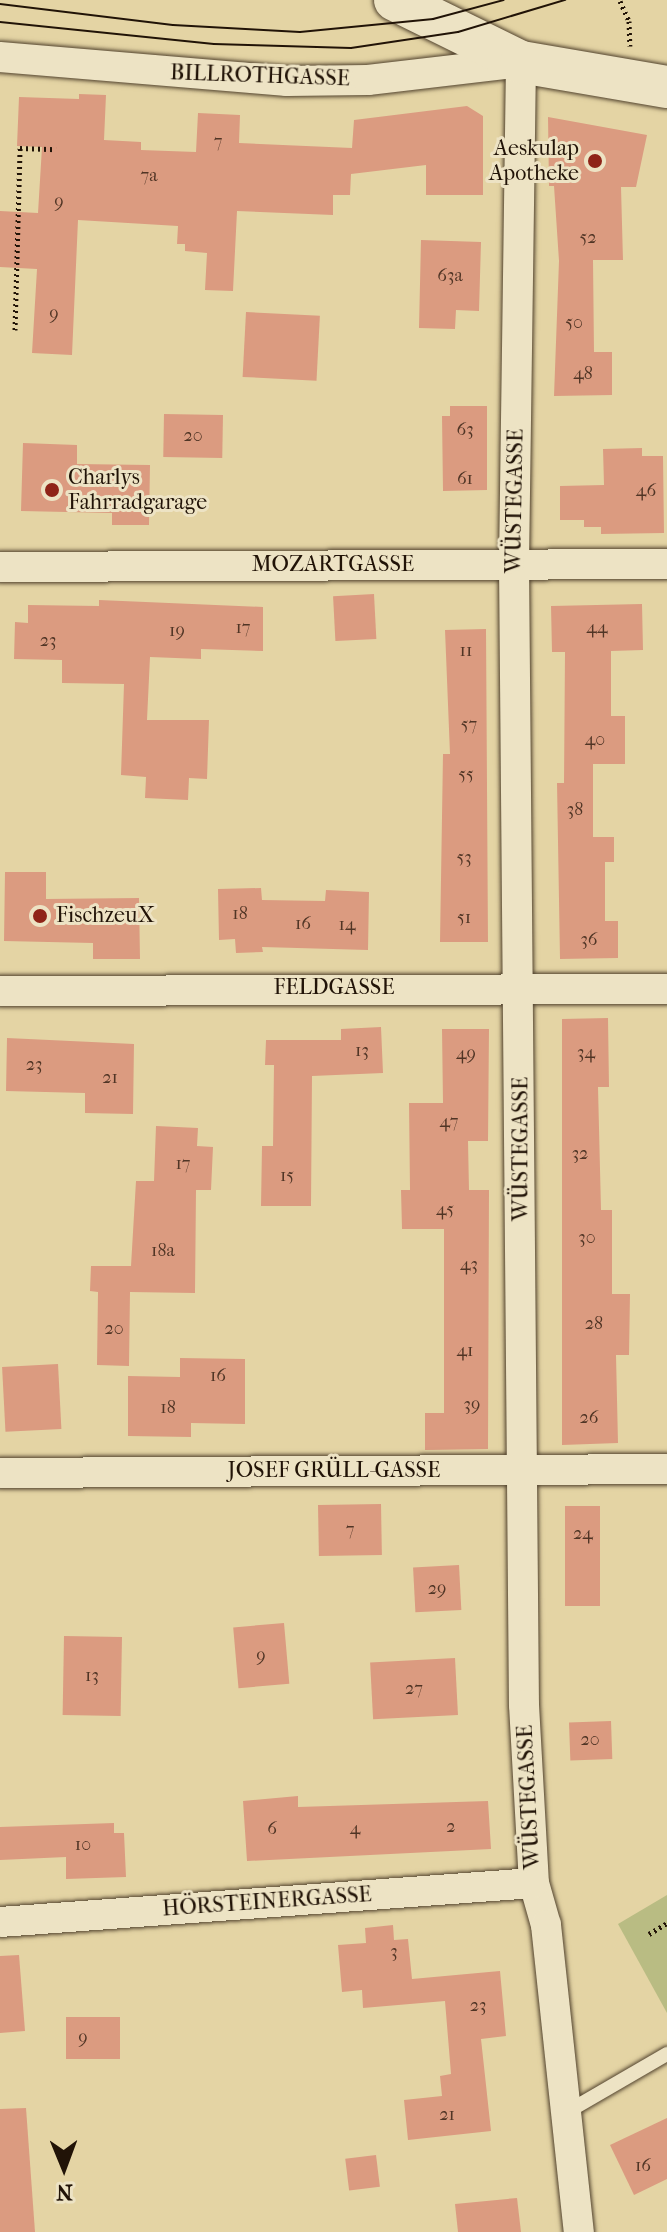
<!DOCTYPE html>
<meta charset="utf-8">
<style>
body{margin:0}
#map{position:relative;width:667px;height:2232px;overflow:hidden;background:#e4d4a4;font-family:"IM FELL French Canon",serif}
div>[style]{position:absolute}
.green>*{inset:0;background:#b9bc83}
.building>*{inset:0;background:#db9b80;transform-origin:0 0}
.path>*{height:5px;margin-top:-2.5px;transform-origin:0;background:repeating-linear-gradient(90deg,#211307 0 2px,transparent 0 6px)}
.roads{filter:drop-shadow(0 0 2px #52432e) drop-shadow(0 0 2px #52432e)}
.lane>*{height:14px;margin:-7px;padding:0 7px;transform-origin:7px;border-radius:7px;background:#ede3c4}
.street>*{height:30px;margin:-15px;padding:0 15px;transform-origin:15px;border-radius:15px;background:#ede3c4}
.secondary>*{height:42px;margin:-21px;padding:0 21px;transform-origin:21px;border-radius:21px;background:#ede3c4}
.tram>*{height:2px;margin:-1px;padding:0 1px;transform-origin:1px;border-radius:1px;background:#211307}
.dots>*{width:22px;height:22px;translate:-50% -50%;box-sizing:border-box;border:4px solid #ede3c4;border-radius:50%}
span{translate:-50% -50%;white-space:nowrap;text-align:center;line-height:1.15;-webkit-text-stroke:6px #ede3c4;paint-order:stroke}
.number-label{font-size:18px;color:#503525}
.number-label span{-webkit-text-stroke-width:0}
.street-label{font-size:22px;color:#211307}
.poi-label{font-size:22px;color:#211307}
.right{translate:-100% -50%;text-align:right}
.left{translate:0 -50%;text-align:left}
.north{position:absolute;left:24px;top:2128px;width:80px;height:80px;-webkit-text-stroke:6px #ede3c4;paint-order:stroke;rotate:179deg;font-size:22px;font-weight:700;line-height:32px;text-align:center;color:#211307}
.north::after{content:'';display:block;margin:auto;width:28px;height:36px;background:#211307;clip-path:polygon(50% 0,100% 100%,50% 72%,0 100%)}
</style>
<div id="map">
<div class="green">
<i style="clip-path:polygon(667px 1895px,667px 2013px,618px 1924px)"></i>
</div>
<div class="building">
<i style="clip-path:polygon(79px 94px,106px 95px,104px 140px,141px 142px,141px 150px,196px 152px,198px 113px,240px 115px,239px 143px,352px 148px,354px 120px,467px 106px,483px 116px,483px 195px,426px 195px,426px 165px,351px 174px,350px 195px,333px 195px,333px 215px,237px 211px,233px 291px,205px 290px,207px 253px,185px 251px,185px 244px,177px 244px,178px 226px,78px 220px,72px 355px,32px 353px,37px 269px,0 267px,0 211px,38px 213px,42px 147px,17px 146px,19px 97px,79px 99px)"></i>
<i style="clip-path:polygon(548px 117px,647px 135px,636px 187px,621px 187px,623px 260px,593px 260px,594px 352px,612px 352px,612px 395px,554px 396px,559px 261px,554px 186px,549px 186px)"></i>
<i style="clip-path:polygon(421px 240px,481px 242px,479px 311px,456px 310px,455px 329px,419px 328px)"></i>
<i style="left:246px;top:312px;width:74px;height:65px;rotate:3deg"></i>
<i style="clip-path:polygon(450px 406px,487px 406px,487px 490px,443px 491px,442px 416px,450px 416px)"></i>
<i style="left:164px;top:414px;width:59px;height:43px;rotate:1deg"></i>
<i style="clip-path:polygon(23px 443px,77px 445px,77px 464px,150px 465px,149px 525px,112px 525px,112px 513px,21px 511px)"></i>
<i style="clip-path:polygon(642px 448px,642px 456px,663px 456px,664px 533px,601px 534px,601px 527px,584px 527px,584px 520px,560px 520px,560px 486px,604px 485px,603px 449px)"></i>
<i style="left:374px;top:594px;width:45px;height:41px;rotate:87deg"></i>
<i style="clip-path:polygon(99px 600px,263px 607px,263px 651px,201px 649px,201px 659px,150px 657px,147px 720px,209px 720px,207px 779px,189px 778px,188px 800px,145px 798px,146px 777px,121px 775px,124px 684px,62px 683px,62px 660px,14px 659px,15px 622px,28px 623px,28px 605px,99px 606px)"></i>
<i style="clip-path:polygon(642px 604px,643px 650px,611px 651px,611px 716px,625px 716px,625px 764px,593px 764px,593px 837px,614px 837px,614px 862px,605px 862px,605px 921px,618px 921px,618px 958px,560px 959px,557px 783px,564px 783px,565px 652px,552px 652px,551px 606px)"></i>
<i style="clip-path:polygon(486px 629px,488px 942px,440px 942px,443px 754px,450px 754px,445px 630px)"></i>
<i style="clip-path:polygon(5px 872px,46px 872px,46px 899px,139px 898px,140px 959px,93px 959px,93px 943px,4px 941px)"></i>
<i style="clip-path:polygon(261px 888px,262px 900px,325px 901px,326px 890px,369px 892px,368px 950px,262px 947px,263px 952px,236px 953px,235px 939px,219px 940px,218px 889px)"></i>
<i style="clip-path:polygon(608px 1018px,609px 1087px,598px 1087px,601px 1210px,612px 1210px,612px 1294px,630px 1294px,629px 1355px,616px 1355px,618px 1443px,562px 1445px,562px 1019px)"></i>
<i style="clip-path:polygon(381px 1027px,383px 1073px,312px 1076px,311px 1206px,261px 1206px,262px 1146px,273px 1146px,274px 1065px,265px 1065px,266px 1040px,341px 1040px,341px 1029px)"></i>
<i style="clip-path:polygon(442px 1029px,489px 1029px,488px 1141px,468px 1141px,469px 1190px,489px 1190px,488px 1449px,425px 1450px,425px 1413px,444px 1413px,444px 1229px,402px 1229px,401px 1190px,410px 1190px,409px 1103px,443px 1103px)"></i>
<i style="clip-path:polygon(7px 1038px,134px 1044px,133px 1114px,85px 1113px,85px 1093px,6px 1091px)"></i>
<i style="clip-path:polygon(156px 1126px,198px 1128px,197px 1146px,213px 1147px,211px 1190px,196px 1190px,195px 1293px,130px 1292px,129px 1366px,97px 1365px,98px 1292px,90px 1291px,91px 1266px,131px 1266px,136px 1181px,154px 1181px)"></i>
<i style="clip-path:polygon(180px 1358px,245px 1359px,245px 1424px,191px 1423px,191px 1437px,128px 1436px,128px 1376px,180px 1377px)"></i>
<i style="left:58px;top:1364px;width:65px;height:56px;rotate:87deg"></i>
<i style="left:381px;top:1504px;width:51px;height:63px;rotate:89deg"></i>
<i style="left:565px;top:1506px;width:35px;height:100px"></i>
<i style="left:459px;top:1565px;width:45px;height:46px;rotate:87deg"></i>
<i style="left:284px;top:1623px;width:61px;height:51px;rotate:85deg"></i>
<i style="left:64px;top:1636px;width:58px;height:79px;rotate:1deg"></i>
<i style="left:455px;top:1658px;width:57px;height:85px;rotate:87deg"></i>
<i style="left:611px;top:1721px;width:38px;height:42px;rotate:88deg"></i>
<i style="clip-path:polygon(298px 1796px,298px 1807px,488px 1801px,491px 1849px,247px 1861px,243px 1801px)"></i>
<i style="clip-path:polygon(114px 1823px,114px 1833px,124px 1833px,126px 1877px,66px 1879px,66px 1857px,0 1860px,0 1827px)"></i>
<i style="clip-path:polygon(393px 1925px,394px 1940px,408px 1939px,412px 1979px,500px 1971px,506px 2036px,481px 2039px,491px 2131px,408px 2140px,404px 2100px,442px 2096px,440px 2076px,451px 2074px,445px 2001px,363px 2008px,362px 1990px,342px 1992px,338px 1945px,366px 1943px,365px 1928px)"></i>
<i style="clip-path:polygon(19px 1955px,25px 2031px,0 2033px,0 1956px)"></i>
<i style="left:120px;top:2017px;width:42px;height:54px;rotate:90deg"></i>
<i style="clip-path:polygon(26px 2108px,35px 2232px,0 2232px,0 2109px)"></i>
<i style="clip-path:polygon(667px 2118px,667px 2179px,634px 2195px,610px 2145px)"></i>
<i style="left:376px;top:2155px;width:32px;height:31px;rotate:83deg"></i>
<i style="clip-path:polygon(517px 2198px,521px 2232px,458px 2232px,455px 2204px)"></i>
</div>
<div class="path">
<i style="left:620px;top:1px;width:22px;rotate:66deg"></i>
<i style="left:629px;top:21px;width:25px;rotate:88deg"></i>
<i style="left:15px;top:330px;width:182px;rotate:-88.4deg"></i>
<i style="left:20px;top:148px;width:36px;rotate:2deg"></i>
<i style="left:649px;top:1934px;width:21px;rotate:-31deg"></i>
</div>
<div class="roads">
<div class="lane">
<i style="left:567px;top:2112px;width:116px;rotate:-30.1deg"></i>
</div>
<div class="street">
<i style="left:0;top:57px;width:288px;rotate:4.8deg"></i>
<i style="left:287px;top:81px;width:81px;rotate:-0.7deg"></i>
<i style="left:368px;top:80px;width:154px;rotate:-6.7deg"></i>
<i style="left:521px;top:62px;width:501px;rotate:90.8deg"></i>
<i style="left:514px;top:563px;width:1142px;rotate:89.5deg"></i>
<i style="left:524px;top:1705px;width:178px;rotate:86.8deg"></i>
<i style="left:534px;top:1883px;width:44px;rotate:74.1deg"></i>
<i style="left:546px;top:1925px;width:309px;rotate:83.9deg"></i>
<i style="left:0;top:567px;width:667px;rotate:-0.26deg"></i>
<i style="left:0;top:991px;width:667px;rotate:-0.17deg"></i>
<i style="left:0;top:1473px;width:667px;rotate:-0.34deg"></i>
<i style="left:0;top:1922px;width:535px;rotate:-4.18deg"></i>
</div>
<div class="secondary">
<i style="left:395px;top:0;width:140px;rotate:26.2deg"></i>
<i style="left:521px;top:62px;width:148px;rotate:9.7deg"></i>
</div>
</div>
<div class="tram">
<i style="left:0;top:4px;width:174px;rotate:6.9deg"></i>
<i style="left:173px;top:25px;width:127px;rotate:3.2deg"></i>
<i style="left:300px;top:32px;width:134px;rotate:-5.6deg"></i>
<i style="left:433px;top:19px;width:73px;rotate:-15deg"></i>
<i style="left:0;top:22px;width:215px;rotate:5.9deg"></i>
<i style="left:214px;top:44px;width:137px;rotate:1.7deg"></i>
<i style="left:351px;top:48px;width:108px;rotate:-8.5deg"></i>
<i style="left:458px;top:32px;width:112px;rotate:-16.7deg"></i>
</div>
<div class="dots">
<i style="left:595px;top:161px;background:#8f2418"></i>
<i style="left:52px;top:490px;background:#8f2418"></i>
<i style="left:40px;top:916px;background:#8f2418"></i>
</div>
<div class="number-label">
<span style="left:218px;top:142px">7</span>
<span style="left:149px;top:176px">7a</span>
<span style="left:59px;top:202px">9</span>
<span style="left:588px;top:238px">52</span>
<span style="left:450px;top:276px">63a</span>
<span style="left:54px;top:314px">9</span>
<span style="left:574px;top:323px">50</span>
<span style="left:583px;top:374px">48</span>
<span style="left:465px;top:430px">63</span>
<span style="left:193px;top:436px">20</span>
<span style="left:465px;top:479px">61</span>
<span style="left:646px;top:491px">46</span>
<span style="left:243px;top:628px">17</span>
<span style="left:597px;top:628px">44</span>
<span style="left:177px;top:631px">19</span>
<span style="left:48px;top:641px">23</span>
<span style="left:466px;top:651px">11</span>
<span style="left:469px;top:725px">57</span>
<span style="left:595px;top:740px">40</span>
<span style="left:466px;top:775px">55</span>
<span style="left:575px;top:810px">38</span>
<span style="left:464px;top:858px">53</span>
<span style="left:240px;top:914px">18</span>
<span style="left:464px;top:918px">51</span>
<span style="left:303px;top:924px">16</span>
<span style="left:347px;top:925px">14</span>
<span style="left:589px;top:940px">36</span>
<span style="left:362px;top:1051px">13</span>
<span style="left:586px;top:1053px">34</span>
<span style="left:466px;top:1054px">49</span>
<span style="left:34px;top:1065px">23</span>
<span style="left:110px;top:1078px">21</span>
<span style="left:449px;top:1122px">47</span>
<span style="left:580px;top:1154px">32</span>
<span style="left:183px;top:1164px">17</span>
<span style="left:287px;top:1176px">15</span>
<span style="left:445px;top:1210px">45</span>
<span style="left:587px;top:1238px">30</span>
<span style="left:163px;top:1251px">18a</span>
<span style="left:469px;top:1265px">43</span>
<span style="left:594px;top:1324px">28</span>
<span style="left:114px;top:1329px">20</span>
<span style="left:465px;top:1351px">41</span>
<span style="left:218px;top:1376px">16</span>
<span style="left:472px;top:1405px">39</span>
<span style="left:168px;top:1408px">18</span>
<span style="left:589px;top:1418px">26</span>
<span style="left:350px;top:1530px">7</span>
<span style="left:583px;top:1534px">24</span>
<span style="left:437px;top:1589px">29</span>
<span style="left:261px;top:1656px">9</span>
<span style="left:92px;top:1676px">13</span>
<span style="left:414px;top:1689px">27</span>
<span style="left:590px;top:1740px">20</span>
<span style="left:451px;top:1827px">2</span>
<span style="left:272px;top:1829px">6</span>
<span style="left:355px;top:1829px">4</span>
<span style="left:83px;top:1845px">10</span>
<span style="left:394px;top:1952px">3</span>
<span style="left:478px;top:2006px">23</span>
<span style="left:83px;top:2038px">9</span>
<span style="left:447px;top:2115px">21</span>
<span style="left:643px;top:2166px">16</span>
</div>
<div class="street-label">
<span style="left:260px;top:76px;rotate:2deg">BILLROTHGASSE</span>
<span style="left:515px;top:501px;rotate:-89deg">WÜSTEGASSE</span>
<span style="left:333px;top:565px">MOZARTGASSE</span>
<span style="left:334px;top:988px">FELDGASSE</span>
<span style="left:521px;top:1149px;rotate:-90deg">WÜSTEGASSE</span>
<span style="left:334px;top:1471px">JOSEF GRÜLL-GASSE</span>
<span style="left:529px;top:1797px;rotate:-93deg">WÜSTEGASSE</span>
<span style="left:267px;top:1902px;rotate:-4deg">HÖRSTEINERGASSE</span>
</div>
<div class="poi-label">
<span class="right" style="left:579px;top:161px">Aeskulap<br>Apotheke</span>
<span class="left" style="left:68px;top:490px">Charlys<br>Fahrradgarage</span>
<span class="left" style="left:56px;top:916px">FischzeuX</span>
</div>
<div class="north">N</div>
</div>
